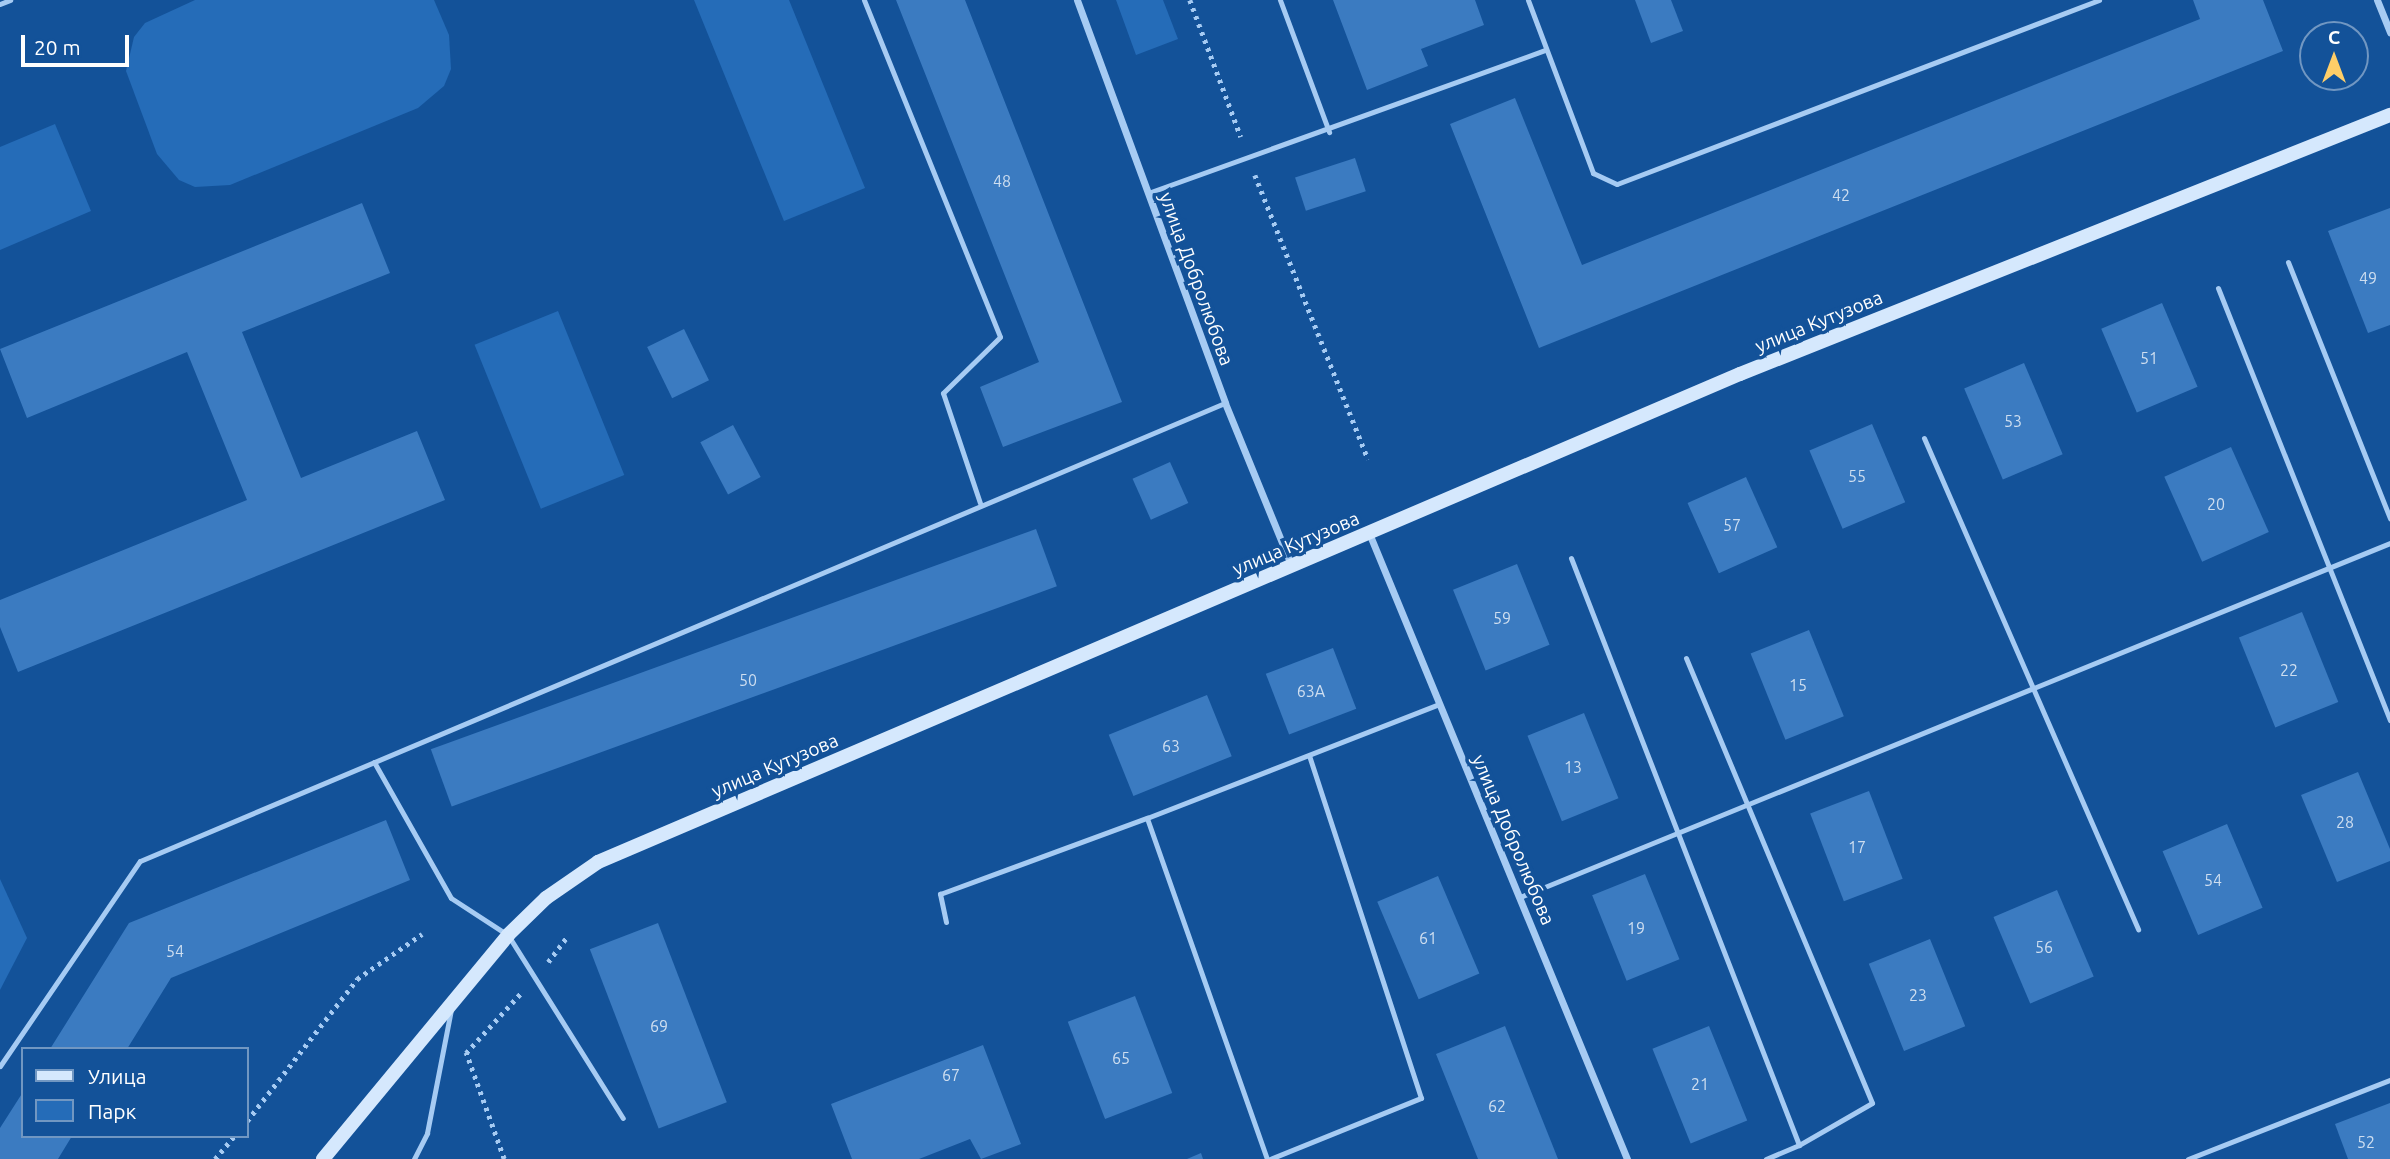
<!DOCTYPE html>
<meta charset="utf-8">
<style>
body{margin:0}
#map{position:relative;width:2390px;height:1159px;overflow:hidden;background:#135299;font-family:Ubuntu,sans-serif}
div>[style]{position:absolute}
.green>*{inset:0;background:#256cb8;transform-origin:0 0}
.building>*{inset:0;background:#3b7bc1;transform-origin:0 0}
.path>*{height:4.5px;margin-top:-2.25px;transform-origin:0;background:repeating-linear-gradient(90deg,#a6cbf3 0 3.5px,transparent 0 8.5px)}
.lane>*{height:5px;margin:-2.5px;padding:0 2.5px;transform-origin:2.5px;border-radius:2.5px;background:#a6cbf3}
.street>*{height:7px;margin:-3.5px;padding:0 3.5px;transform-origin:3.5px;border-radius:3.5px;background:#a6cbf3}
.secondary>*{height:14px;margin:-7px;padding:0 7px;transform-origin:7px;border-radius:7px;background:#d5e8fd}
span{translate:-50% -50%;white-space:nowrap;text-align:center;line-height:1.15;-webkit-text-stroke:7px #135299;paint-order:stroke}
.number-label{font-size:16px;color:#cedef0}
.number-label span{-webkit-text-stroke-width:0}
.street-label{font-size:19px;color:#fff}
.legend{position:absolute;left:21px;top:1047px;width:228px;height:91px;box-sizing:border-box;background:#135299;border:2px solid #7197c2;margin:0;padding:9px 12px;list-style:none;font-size:21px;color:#fff}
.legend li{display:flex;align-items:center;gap:14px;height:35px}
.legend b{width:35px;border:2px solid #7197c2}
.north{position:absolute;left:2299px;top:21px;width:70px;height:70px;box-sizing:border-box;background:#135299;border:2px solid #7197c2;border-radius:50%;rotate:0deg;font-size:19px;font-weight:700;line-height:28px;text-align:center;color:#fff}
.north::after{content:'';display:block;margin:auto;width:24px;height:32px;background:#ffce68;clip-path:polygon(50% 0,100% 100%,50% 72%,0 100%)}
.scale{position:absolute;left:21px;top:35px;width:108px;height:32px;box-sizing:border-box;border:4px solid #fff;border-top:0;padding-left:9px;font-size:21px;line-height:24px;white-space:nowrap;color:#fff;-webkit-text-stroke:5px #135299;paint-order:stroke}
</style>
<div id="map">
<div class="green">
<i style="clip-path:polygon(195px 0,434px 0,449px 35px,451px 69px,444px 86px,418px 108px,230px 185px,195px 187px,179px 180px,157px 154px,126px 71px,134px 37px,145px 23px)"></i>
<i style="clip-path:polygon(694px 0,789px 0,865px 188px,784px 221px)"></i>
<i style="clip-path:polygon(1116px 0,1163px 0,1178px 39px,1136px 55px)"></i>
<i style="clip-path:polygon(55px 124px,91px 211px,0 250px,0 147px)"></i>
<i style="left:558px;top:311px;width:177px;height:90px;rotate:68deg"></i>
<i style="clip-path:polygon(0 879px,27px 938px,0 990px)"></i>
</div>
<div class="building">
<i style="clip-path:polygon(896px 0,965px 0,1122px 402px,1003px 447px,980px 387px,1039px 362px)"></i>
<i style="clip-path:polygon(1333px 0,1475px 0,1484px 25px,1421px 49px,1428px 66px,1367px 90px)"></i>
<i style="clip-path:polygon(1635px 0,1671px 0,1683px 31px,1651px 43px)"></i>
<i style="clip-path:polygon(2193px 0,2263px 0,2283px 51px,1539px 348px,1450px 124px,1515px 98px,1582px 265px,2200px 19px)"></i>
<i style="left:1355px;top:158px;width:35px;height:63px;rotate:72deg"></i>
<i style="clip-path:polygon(362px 203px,390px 273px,242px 332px,301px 478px,417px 431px,445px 500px,18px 672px,0 627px,0 600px,247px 500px,187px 352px,27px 418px,0 349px)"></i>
<i style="clip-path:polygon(2390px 208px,2390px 325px,2368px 333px,2328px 231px)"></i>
<i style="left:2162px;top:303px;width:91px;height:66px;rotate:67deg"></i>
<i style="left:684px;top:329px;width:57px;height:41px;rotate:64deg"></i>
<i style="left:2024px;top:363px;width:99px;height:65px;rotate:67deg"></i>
<i style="left:1872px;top:424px;width:85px;height:68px;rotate:67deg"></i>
<i style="left:733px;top:425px;width:59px;height:37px;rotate:62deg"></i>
<i style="left:2231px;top:447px;width:93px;height:73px;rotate:66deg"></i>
<i style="left:1170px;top:462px;width:45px;height:41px;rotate:66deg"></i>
<i style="left:1746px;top:477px;width:77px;height:64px;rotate:66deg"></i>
<i style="left:1036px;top:529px;width:61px;height:644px;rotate:70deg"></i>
<i style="left:1517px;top:564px;width:87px;height:69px;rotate:68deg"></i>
<i style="left:2302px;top:612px;width:97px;height:68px;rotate:68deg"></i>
<i style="left:1809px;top:630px;width:93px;height:63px;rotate:68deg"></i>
<i style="left:1333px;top:648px;width:65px;height:72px;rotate:69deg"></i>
<i style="left:1207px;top:695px;width:66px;height:106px;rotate:68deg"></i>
<i style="left:1584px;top:713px;width:92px;height:61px;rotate:68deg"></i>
<i style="clip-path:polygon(2358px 772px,2390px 849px,2390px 861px,2337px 882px,2301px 795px)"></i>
<i style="left:1869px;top:791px;width:94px;height:63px;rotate:69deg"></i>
<i style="clip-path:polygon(386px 820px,410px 880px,171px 978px,127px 1049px,50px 1049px,129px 923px)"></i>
<i style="left:2227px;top:824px;width:91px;height:70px;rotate:67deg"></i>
<i style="left:1645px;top:874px;width:92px;height:57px;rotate:68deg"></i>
<i style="left:1438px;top:876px;width:106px;height:66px;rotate:67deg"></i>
<i style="left:2057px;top:890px;width:94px;height:69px;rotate:67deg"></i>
<i style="left:658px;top:923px;width:192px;height:73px;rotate:69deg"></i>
<i style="left:1930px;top:939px;width:94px;height:66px;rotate:68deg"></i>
<i style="left:1135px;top:996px;width:104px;height:72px;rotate:69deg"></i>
<i style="clip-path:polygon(1505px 1026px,1558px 1159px,1478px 1159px,1436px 1054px)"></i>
<i style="left:1709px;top:1026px;width:102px;height:61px;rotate:68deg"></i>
<i style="clip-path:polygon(983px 1045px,1021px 1144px,981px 1159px,970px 1139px,919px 1159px,852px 1159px,831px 1104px)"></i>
<i style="clip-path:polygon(23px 1092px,23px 1136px,72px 1136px,58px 1159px,0 1159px,0 1128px)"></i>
<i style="clip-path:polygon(2390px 1103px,2390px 1159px,2348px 1159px,2335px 1124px)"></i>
<i style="clip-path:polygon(1201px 1153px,1203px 1159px,1187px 1159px)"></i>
</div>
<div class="path">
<i style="left:1190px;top:0;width:146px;rotate:69.6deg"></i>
<i style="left:1255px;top:175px;width:306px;rotate:68.3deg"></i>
<i style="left:548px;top:962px;width:31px;rotate:-53deg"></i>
<i style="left:247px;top:1121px;width:180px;rotate:-52.2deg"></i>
<i style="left:357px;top:979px;width:79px;rotate:-34.7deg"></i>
<i style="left:215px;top:1159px;width:30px;rotate:-50deg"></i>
<i style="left:504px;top:1159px;width:113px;rotate:-109.7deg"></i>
<i style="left:466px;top:1053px;width:81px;rotate:-47.5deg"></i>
</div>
<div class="lane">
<i style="left:864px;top:0;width:363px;rotate:68deg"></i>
<i style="left:1000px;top:337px;width:80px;rotate:135.5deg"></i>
<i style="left:943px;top:393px;width:116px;rotate:71.4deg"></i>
<i style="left:1280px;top:0;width:141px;rotate:69.6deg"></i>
<i style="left:1528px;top:0;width:185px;rotate:69.4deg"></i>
<i style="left:1593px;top:173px;width:26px;rotate:25deg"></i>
<i style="left:1617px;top:184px;width:516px;rotate:-20.89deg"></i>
<i style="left:0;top:4px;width:11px;rotate:-22deg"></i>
<i style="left:1148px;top:193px;width:423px;rotate:-19.8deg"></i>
<i style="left:2288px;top:262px;width:276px;rotate:68.3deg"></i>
<i style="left:2218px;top:288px;width:465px;rotate:68.3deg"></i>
<i style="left:1924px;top:438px;width:536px;rotate:66.45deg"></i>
<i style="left:1571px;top:558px;width:630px;rotate:68.77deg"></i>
<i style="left:1799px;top:1145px;width:36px;rotate:157deg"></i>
<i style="left:1686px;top:658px;width:482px;rotate:67.3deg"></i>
<i style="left:1872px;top:1103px;width:84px;rotate:150.1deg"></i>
<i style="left:374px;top:762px;width:156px;rotate:60.5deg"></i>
<i style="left:451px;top:898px;width:68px;rotate:33deg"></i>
<i style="left:508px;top:935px;width:216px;rotate:57.9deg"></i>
<i style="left:1520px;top:897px;width:939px;rotate:-22.14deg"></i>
<i style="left:946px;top:922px;width:29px;rotate:-102deg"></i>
<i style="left:940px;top:894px;width:221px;rotate:-20.2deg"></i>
<i style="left:0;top:1066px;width:248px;rotate:-55.7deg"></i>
<i style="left:140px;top:861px;width:1178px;rotate:-22.89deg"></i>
<i style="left:414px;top:1159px;width:29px;rotate:-63deg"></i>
<i style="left:427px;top:1133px;width:125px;rotate:-79deg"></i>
<i style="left:1267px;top:1159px;width:361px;rotate:-109.4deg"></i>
<i style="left:1147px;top:818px;width:314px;rotate:-21.3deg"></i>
<i style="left:1270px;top:1159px;width:163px;rotate:-22deg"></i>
<i style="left:1421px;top:1098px;width:360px;rotate:-108.1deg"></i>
<i style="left:2188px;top:1159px;width:217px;rotate:-21.4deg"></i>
</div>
<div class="street">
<i style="left:1077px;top:0;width:429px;rotate:69.8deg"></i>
<i style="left:1225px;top:403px;width:175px;rotate:67.8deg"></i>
<i style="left:2377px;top:0;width:35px;rotate:68deg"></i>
<i style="left:1369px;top:533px;width:677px;rotate:67.6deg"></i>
</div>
<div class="secondary">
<i style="left:323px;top:1159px;width:291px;rotate:-50.4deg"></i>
<i style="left:508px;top:935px;width:53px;rotate:-44.2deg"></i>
<i style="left:546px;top:898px;width:63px;rotate:-34.7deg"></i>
<i style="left:598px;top:862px;width:1242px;rotate:-23.14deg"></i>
<i style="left:1740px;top:374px;width:700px;rotate:-21.73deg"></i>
</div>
<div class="number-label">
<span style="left:1002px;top:181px">48</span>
<span style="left:1841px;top:195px">42</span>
<span style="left:2368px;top:278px">49</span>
<span style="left:2149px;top:358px">51</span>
<span style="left:2013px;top:421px">53</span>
<span style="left:1857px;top:476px">55</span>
<span style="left:2216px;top:504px">20</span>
<span style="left:1732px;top:525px">57</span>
<span style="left:1502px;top:618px">59</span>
<span style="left:2289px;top:670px">22</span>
<span style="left:748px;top:680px">50</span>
<span style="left:1798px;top:685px">15</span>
<span style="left:1311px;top:691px">63А</span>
<span style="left:1171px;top:746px">63</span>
<span style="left:1573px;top:767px">13</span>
<span style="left:2345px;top:822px">28</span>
<span style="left:1857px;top:847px">17</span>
<span style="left:2213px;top:880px">54</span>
<span style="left:1636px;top:928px">19</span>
<span style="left:1428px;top:938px">61</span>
<span style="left:2044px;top:947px">56</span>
<span style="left:175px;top:951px">54</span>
<span style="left:1918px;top:995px">23</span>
<span style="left:659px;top:1026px">69</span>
<span style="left:1121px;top:1058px">65</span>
<span style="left:951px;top:1075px">67</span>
<span style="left:1700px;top:1084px">21</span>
<span style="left:1497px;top:1106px">62</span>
<span style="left:2366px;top:1142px">52</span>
</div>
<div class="street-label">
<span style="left:1196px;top:279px;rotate:70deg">улица Добролюбова</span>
<span style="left:1819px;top:322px;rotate:-22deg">улица Кутузова</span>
<span style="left:1296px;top:544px;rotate:-23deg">улица Кутузова</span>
<span style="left:775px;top:766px;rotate:-23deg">улица Кутузова</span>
<span style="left:1513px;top:840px;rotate:67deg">улица Добролюбова</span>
</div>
<ul class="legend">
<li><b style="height:9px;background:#d5e8fd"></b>Улица</li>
<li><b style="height:19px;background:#256cb8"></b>Парк</li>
</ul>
<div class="north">С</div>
<div class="scale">20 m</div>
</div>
